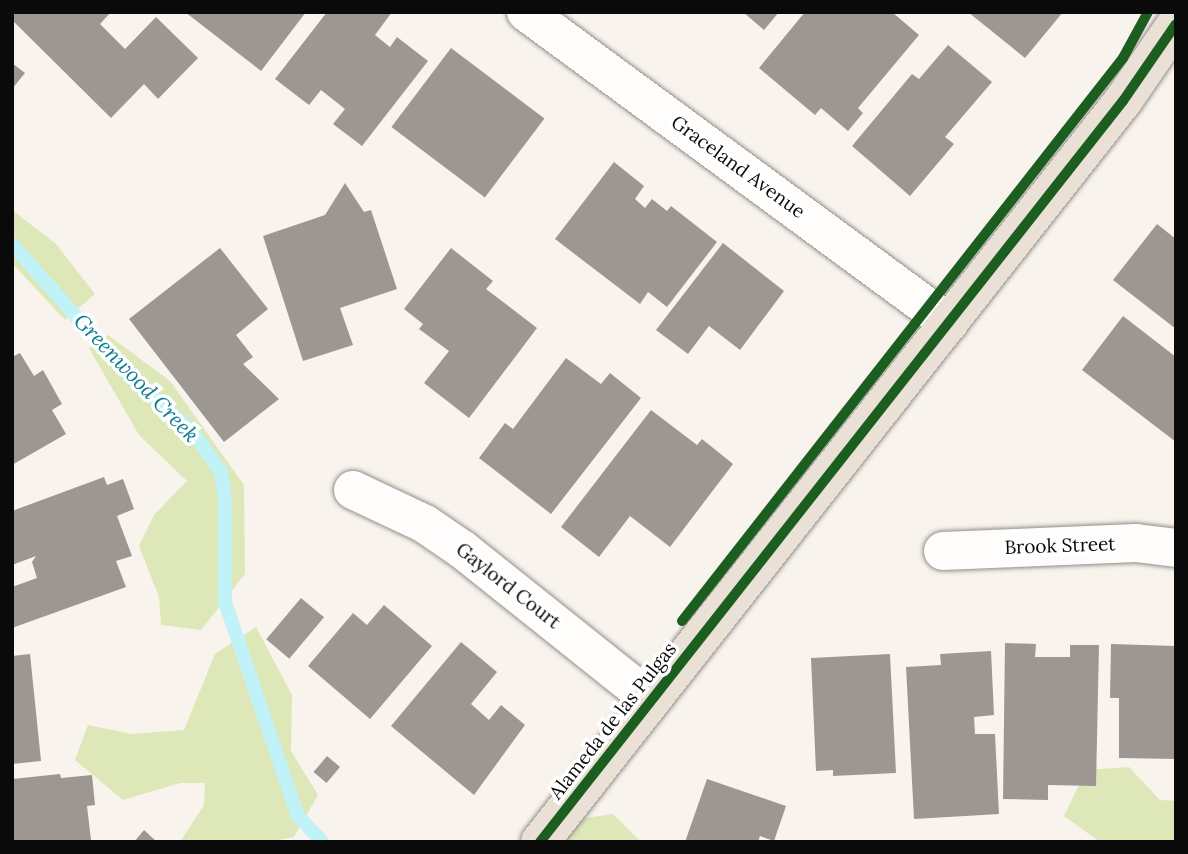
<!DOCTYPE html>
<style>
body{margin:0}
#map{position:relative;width:1188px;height:854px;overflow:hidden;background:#f9f3ed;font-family:Lora,serif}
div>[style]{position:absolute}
.forest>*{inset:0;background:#dde7b8}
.stream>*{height:14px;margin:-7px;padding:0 7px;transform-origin:7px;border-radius:7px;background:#c0f2f7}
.building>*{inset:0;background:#9c9793;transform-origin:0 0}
.roads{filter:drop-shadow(0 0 2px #928f8c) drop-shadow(0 0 2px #928f8c)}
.minor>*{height:38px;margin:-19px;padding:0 19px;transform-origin:19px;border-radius:19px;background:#fefdfc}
.major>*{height:38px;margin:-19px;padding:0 19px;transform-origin:19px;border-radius:19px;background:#ebe0d6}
.cycleway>*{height:10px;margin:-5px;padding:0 5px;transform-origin:5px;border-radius:5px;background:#1b5e20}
span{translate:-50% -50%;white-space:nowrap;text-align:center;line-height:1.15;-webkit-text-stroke:7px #fff;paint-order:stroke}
.street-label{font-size:19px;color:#0a0a0a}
.water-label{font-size:21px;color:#0c7d95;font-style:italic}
.frame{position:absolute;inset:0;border:14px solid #0a0a0a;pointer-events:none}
</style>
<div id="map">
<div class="forest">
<i style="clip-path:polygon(12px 210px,56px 244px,95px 294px,65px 320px,12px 263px)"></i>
<i style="clip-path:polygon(108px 335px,170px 381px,244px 485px,245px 574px,201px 630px,161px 625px,159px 597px,139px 546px,154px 515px,187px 481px,139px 435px,89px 348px)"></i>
<i style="clip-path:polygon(256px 627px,292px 695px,291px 751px,318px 795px,294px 837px,266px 842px,180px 842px,204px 805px,205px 783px,180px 783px,123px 800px,75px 760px,88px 725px,132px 734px,184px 730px,215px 654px)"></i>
<i style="clip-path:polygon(1129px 767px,1160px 800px,1176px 801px,1176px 842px,1100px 842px,1064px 816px,1086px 770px)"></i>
<i style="clip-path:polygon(613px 814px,641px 842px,561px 842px,578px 819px)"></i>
</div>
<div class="stream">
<i style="left:12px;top:244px;width:174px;rotate:48.5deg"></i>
<i style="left:127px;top:374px;width:88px;rotate:41.3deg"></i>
<i style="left:193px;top:432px;width:49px;rotate:55deg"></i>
<i style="left:221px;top:472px;width:27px;rotate:82deg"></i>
<i style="left:225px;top:499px;width:103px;rotate:90deg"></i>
<i style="left:225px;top:602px;width:226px;rotate:71.2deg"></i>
<i style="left:298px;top:816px;width:35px;rotate:47deg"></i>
</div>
<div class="building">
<i style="clip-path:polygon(15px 12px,111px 12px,100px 24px,125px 49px,156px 17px,198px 58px,158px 99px,144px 84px,111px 118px,12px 20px)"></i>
<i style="clip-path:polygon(185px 12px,306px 12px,261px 71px)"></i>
<i style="clip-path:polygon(327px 12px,392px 12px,375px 35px,390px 47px,397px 37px,428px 61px,362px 146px,333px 124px,345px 109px,321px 90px,309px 105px,275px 79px)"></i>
<i style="clip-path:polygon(743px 12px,779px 12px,764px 30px)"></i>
<i style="clip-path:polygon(805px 12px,892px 12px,919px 35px,858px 108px,863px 113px,848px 131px,821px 108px,815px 115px,759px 68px)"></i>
<i style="clip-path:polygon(968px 12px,1063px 12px,1025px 58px)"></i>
<i style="clip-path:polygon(948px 45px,992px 82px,945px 137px,954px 144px,910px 196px,852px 146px,912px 74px,919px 79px)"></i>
<i style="left:451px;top:48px;width:117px;height:99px;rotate:37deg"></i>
<i style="clip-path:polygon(12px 63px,25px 73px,12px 89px)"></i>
<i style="clip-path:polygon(614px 162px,644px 186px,635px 199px,645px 208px,652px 199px,667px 211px,671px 206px,717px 242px,667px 307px,648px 292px,640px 304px,555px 239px)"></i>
<i style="clip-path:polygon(345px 183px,364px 212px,371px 210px,397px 289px,340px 308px,353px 345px,303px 361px,263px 236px,325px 215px)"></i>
<i style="clip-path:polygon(1157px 224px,1176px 239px,1176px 329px,1113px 280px)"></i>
<i style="clip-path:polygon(723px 243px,784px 291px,740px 350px,709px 326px,688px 354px,656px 330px)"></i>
<i style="clip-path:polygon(220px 248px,268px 309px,236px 335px,253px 357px,243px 364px,279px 399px,224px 442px,129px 319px)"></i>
<i style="clip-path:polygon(451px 248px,493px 281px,486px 289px,537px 328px,469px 418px,424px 383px,449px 351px,419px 329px,423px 324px,404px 309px)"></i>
<i style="clip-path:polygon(1123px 316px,1176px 357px,1176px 442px,1082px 370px)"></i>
<i style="clip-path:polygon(20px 353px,34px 376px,43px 370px,62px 404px,52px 410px,66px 434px,12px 465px,12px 357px)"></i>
<i style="clip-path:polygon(566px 358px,601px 384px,610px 373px,641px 398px,551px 514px,479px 458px,505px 423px,513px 429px)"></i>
<i style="clip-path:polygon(651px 410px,697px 445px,702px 439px,733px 464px,670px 547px,630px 516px,599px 557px,561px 527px)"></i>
<i style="clip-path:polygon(104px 477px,107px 485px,123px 479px,134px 509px,117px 516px,132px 556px,116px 561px,126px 587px,12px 628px,12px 587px,37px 578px,32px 562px,36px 556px,12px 565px,12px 511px)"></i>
<i style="left:301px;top:598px;width:30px;height:54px;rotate:40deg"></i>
<i style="clip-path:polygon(384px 605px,432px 646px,370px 719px,308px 666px,353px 613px,367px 625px)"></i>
<i style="clip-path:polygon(461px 642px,497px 672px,471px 704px,489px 720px,501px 705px,525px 725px,474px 795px,391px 726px)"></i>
<i style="clip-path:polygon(1005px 643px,1036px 644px,1035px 657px,1070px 657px,1070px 645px,1099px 645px,1096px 786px,1048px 785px,1048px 800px,1003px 799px)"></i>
<i style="clip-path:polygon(1111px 644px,1176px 646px,1176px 759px,1119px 758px,1119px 698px,1110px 698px)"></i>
<i style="clip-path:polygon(991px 651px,994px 715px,974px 717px,975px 734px,995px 734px,999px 814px,914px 819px,906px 667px,941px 665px,940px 654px)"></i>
<i style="clip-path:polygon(30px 654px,41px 761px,12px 764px,12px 656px)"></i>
<i style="clip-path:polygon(890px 654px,896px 773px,833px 776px,833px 770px,816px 771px,811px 658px)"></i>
<i style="left:327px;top:756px;width:17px;height:21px;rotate:40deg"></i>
<i style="clip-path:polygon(60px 774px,61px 778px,92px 775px,95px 805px,87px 806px,91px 840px,12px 842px,12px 779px)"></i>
<i style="clip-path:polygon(707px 779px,786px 806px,774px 841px,760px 836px,758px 842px,685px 842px)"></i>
<i style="clip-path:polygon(144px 830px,157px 842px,134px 842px)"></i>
</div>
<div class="roads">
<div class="minor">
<i style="left:526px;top:12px;width:525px;rotate:36.32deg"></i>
<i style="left:353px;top:490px;width:80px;rotate:25.3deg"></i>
<i style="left:425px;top:524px;width:46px;rotate:34.4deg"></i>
<i style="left:463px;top:550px;width:241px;rotate:38.6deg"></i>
<i style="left:943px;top:551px;width:193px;rotate:-2.4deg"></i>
<i style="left:1136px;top:543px;width:40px;rotate:7.1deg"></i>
</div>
<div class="major">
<i style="left:540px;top:842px;width:943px;rotate:-51.81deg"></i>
<i style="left:1123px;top:101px;width:93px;rotate:-55.5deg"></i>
</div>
</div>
<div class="cycleway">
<i style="left:682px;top:621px;width:715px;rotate:-51.93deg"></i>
<i style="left:1123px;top:58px;width:52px;rotate:-61.5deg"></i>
<i style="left:540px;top:842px;width:943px;rotate:-51.81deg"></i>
<i style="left:1123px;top:101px;width:93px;rotate:-55.5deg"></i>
</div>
<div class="street-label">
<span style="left:738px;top:167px;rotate:36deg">Graceland Avenue</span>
<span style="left:1060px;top:546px;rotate:-2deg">Brook Street</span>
<span style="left:508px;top:586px;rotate:38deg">Gaylord Court</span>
<span style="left:613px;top:721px;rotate:-52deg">Alameda de las Pulgas</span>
</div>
<div class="water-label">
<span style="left:136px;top:378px;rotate:46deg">Greenwood Creek</span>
</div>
<div class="frame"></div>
</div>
